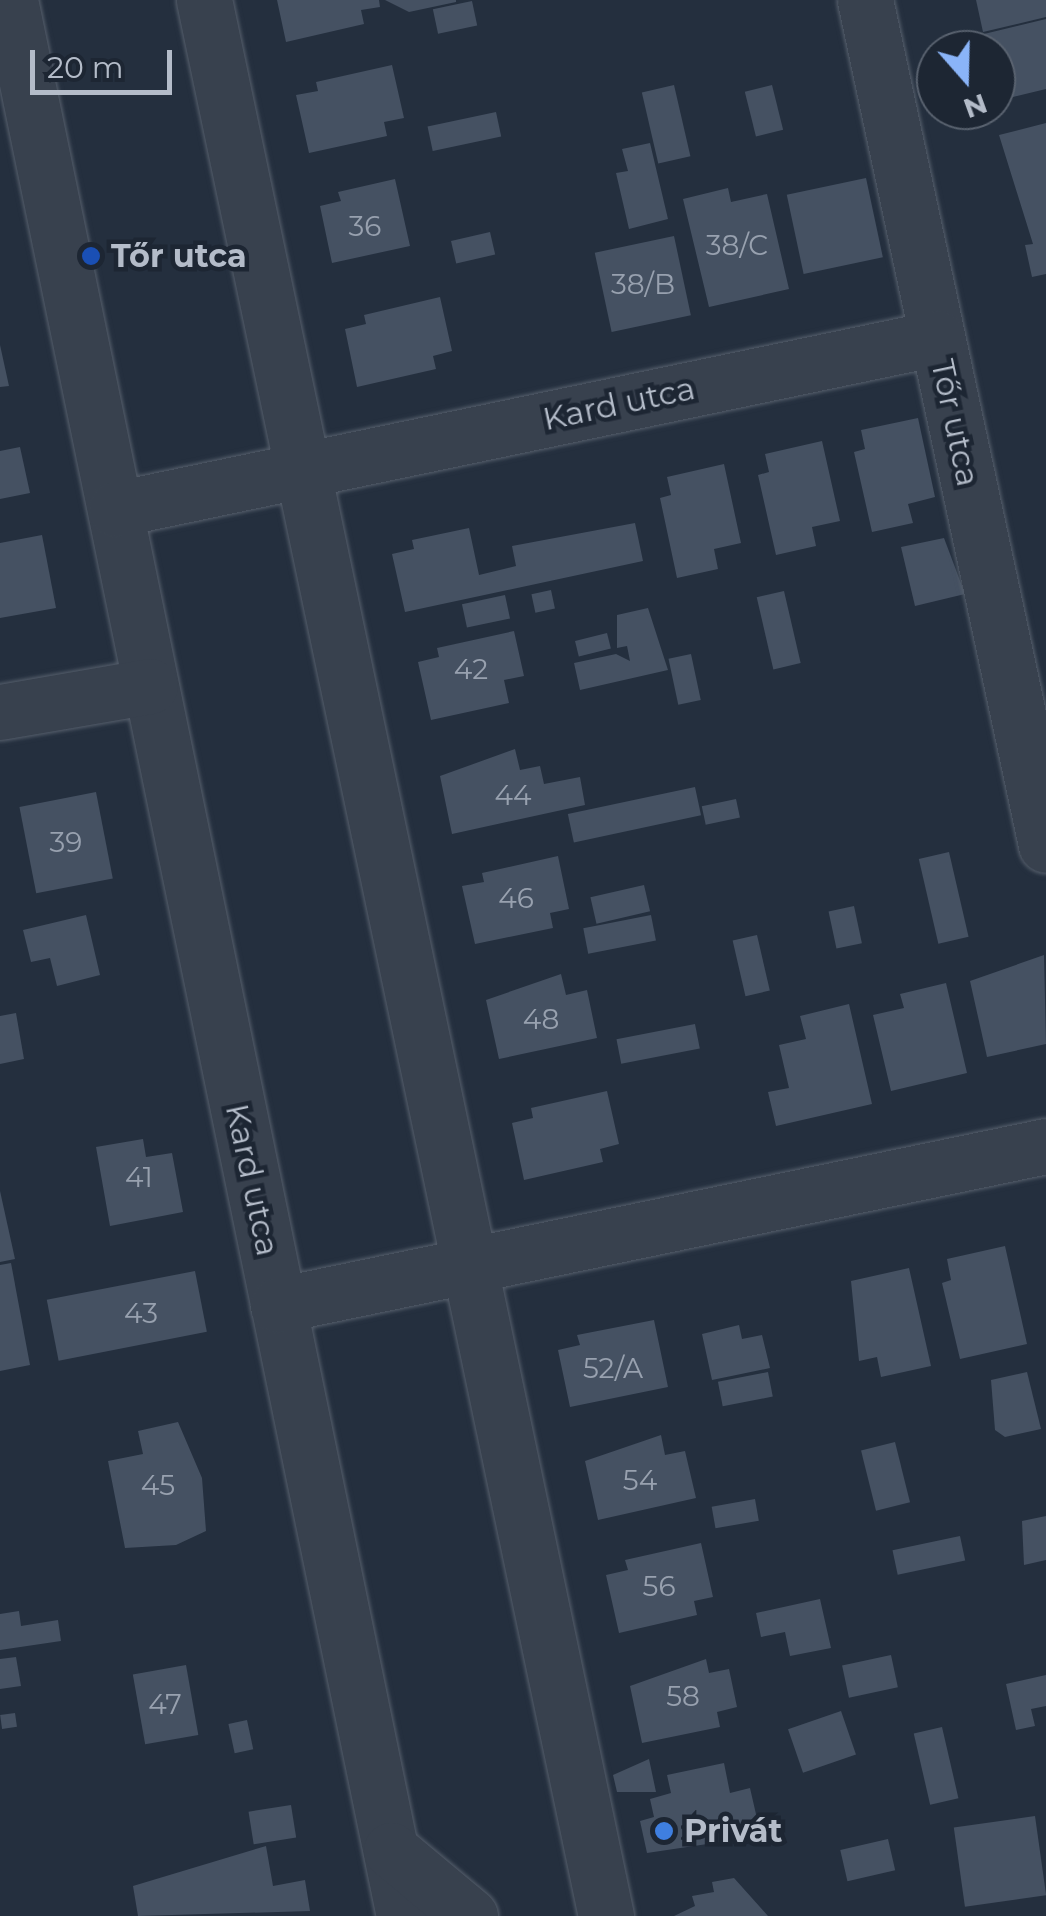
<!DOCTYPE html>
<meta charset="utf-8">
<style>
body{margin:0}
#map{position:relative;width:1046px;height:1916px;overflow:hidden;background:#242f3e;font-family:Montserrat,sans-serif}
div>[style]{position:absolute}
.building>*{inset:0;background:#455162;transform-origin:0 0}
.roads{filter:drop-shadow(0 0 2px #565f6c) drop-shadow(0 0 2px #565f6c)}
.minor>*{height:55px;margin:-27.5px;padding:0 27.5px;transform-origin:27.5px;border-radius:27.5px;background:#38414e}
.dots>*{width:28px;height:28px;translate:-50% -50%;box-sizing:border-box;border:5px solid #1d2633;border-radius:50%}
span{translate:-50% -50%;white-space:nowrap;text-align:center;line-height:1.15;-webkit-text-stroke:9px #1d2633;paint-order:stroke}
.number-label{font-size:28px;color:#98a1af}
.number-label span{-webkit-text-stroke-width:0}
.poi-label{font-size:32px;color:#b4bcc9;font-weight:700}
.left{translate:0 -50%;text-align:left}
.street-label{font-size:32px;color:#b4bcc9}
.north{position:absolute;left:916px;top:30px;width:100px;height:100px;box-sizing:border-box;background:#1d2633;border:2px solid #59626f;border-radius:50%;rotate:160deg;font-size:28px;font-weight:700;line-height:40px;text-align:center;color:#b4bcc9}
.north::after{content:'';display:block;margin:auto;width:35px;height:45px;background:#8ab4f8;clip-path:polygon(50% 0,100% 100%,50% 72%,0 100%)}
.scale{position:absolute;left:30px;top:50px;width:142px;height:45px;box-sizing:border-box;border:5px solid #b4bcc9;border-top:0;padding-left:12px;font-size:30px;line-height:35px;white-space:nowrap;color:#b4bcc9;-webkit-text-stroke:8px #1d2633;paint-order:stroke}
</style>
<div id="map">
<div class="building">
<i style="clip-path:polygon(277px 0,379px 0,380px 7px,361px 10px,364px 24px,286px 42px)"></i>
<i style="clip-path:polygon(385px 0,456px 0,456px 2px,409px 12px)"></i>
<i style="clip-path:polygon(976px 0,1046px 0,1046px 17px,983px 32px)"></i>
<i style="left:472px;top:1px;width:25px;height:40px;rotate:78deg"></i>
<i style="clip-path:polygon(1046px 19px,1046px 89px,996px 101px,996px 50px,984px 34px)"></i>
<i style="clip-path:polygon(392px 65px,404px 118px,384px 122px,387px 136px,309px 153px,296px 95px,318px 91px,316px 82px)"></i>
<i style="left:674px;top:85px;width:73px;height:33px;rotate:77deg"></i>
<i style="left:772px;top:85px;width:46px;height:28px;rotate:76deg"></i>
<i style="left:496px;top:112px;width:25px;height:70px;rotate:78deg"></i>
<i style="clip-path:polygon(1046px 123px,1046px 274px,1032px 277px,1025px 245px,1033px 244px,999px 135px)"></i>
<i style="clip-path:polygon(650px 143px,668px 219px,629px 229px,616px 173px,628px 171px,622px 149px)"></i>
<i style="left:866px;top:178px;width:81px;height:81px;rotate:78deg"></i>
<i style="clip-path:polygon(395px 179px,410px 246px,332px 263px,320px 206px,341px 201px,338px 192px)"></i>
<i style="clip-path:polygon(728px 188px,731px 202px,767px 194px,789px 289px,709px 307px,683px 199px)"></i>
<i style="left:490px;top:232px;width:23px;height:40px;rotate:77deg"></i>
<i style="left:674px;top:236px;width:81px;height:81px;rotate:78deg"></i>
<i style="clip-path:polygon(440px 297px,452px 351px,433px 356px,436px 369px,357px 387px,345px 329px,366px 324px,364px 315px)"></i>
<i style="clip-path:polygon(0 345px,9px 386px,0 387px)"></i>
<i style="clip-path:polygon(918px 418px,935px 497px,908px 504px,913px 523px,872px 532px,854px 452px,865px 449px,861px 430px)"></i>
<i style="clip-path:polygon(822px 441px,840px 521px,812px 527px,816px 546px,776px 555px,758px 475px,769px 472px,765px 454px)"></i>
<i style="clip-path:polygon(20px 447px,30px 493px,0 499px,0 451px)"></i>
<i style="clip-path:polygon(724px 464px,741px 543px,714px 549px,718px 569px,677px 578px,660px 498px,671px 495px,667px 477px)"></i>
<i style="clip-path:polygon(635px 523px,643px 561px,405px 612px,392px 554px,414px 549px,412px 540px,469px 528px,479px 575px,516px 566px,512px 546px)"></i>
<i style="clip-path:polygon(42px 535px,56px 608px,0 618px,0 543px)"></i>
<i style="clip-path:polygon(944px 538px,965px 594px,915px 606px,901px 547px)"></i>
<i style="left:551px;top:590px;width:19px;height:20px;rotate:78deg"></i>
<i style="left:784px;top:591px;width:74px;height:28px;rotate:77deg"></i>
<i style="left:505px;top:595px;width:24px;height:44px;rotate:78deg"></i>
<i style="clip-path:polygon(648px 608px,668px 670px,580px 690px,574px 663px,616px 654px,630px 661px,627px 646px,617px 648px,617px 615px)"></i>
<i style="clip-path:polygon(514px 631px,524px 676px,504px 680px,509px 703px,431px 720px,418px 662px,439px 657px,437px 648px)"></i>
<i style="left:607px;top:633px;width:16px;height:33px;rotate:76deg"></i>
<i style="left:691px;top:654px;width:47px;height:23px;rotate:78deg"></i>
<i style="clip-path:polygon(515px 749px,520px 770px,540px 766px,544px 784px,580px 777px,585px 805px,452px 834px,440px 776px)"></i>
<i style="left:695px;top:787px;width:29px;height:130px;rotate:78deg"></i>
<i style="left:96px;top:792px;width:88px;height:78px;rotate:79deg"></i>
<i style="left:736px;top:799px;width:19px;height:35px;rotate:78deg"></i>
<i style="left:949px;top:852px;width:87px;height:31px;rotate:77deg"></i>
<i style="clip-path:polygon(558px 856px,569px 909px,550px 913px,553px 928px,475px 944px,462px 886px,484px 882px,482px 873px)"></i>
<i style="left:644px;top:885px;width:27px;height:55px;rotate:77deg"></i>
<i style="left:854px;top:906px;width:38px;height:26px;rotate:78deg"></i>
<i style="clip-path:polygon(86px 915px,100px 975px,57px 986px,50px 958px,31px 962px,23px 930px)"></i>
<i style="left:651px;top:915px;width:26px;height:69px;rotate:79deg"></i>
<i style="left:757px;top:935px;width:57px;height:25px;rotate:77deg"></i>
<i style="clip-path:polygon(1044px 955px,1046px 1044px,987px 1057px,970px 981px)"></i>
<i style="clip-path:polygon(561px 974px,566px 995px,587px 990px,597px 1038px,499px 1059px,486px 1000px)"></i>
<i style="clip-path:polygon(946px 983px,967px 1073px,891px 1091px,873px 1015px,904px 1008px,900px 994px)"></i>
<i style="clip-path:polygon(849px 1004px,872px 1104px,776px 1126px,768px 1092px,789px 1088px,779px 1045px,806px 1039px,800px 1016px)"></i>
<i style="clip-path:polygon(16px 1013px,24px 1059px,0 1064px,0 1016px)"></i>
<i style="left:695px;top:1024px;width:25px;height:80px;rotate:79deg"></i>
<i style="clip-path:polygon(607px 1091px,619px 1144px,600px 1149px,603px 1162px,524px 1180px,512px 1123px,533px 1118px,531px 1108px)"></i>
<i style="clip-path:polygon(143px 1139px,146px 1157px,172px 1153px,183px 1212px,110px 1226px,96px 1147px)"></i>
<i style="clip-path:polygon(0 1191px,15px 1259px,0 1262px)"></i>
<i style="clip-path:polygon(1005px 1246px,1027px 1344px,960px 1359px,942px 1283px,951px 1280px,947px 1259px)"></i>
<i style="clip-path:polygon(11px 1263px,30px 1365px,0 1371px,0 1265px)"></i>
<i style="clip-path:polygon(909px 1268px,931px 1366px,881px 1377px,877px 1357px,859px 1361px,851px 1281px)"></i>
<i style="left:195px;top:1271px;width:62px;height:151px;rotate:79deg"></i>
<i style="clip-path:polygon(654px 1320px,668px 1387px,570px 1407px,558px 1350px,580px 1345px,577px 1335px)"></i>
<i style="clip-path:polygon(739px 1325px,742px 1339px,762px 1335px,770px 1368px,712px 1380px,702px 1334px)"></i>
<i style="left:768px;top:1372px;width:25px;height:51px;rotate:79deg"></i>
<i style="clip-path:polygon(1027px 1372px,1041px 1429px,1005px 1437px,995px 1430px,991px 1380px)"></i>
<i style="clip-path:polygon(178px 1422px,202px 1478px,206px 1531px,176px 1545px,125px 1548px,108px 1461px,143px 1454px,138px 1431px)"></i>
<i style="clip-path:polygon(661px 1435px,665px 1455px,685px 1451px,696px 1498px,598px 1520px,585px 1461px)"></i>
<i style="left:895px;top:1442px;width:62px;height:35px;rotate:76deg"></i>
<i style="left:755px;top:1499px;width:22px;height:44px;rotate:80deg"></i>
<i style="clip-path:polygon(1046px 1516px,1046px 1560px,1024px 1565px,1022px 1521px)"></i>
<i style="left:960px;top:1536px;width:25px;height:69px;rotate:78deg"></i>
<i style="clip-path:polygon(701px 1543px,713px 1597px,694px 1601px,697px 1615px,619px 1633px,606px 1575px,628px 1570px,625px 1560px)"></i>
<i style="clip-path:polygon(820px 1599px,831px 1648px,790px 1656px,785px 1632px,761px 1637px,756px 1613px)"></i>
<i style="clip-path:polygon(19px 1611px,21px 1626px,58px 1620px,61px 1641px,0 1650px,0 1614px)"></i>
<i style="left:891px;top:1655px;width:33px;height:50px;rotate:78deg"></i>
<i style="clip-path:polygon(16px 1657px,21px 1686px,0 1689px,0 1659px)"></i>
<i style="clip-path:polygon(706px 1659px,709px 1673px,729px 1669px,737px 1707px,717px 1712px,720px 1727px,642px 1743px,630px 1686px)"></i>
<i style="left:186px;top:1665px;width:71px;height:54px;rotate:80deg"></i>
<i style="clip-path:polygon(1046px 1675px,1046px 1706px,1031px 1709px,1035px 1726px,1016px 1730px,1006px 1684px)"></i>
<i style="left:841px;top:1711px;width:46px;height:56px;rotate:71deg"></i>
<i style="left:15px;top:1713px;width:14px;height:15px;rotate:82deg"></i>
<i style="left:247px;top:1720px;width:30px;height:19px;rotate:78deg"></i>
<i style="left:942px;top:1727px;width:73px;height:29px;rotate:77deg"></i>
<i style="clip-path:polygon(649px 1759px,656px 1792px,617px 1792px,613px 1775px)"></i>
<i style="clip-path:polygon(724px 1763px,730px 1793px,750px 1788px,761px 1836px,647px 1853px,640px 1821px,654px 1817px,650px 1799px,671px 1793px,667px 1775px)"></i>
<i style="left:291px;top:1805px;width:33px;height:43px;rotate:81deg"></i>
<i style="left:1035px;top:1816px;width:80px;height:82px;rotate:82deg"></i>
<i style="left:888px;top:1839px;width:32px;height:49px;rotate:77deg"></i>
<i style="clip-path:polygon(266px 1846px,273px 1886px,305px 1880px,310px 1911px,138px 1916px,133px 1886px)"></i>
<i style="clip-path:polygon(734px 1878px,768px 1916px,674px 1916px,695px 1906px,692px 1896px,714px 1892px,712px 1882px)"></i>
</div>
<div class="roads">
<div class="minor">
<i style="left:10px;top:0;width:1956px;rotate:78.38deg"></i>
<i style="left:204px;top:0;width:1958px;rotate:78.15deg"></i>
<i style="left:865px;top:0;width:864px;rotate:77.91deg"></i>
<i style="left:116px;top:509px;width:839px;rotate:-11.77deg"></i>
<i style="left:0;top:712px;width:152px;rotate:-9.8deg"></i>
<i style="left:278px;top:1305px;width:784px;rotate:-11.7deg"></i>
<i style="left:391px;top:1850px;width:103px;rotate:39.9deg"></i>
</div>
</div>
<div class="dots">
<i style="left:91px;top:256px;background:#1a4fb4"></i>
<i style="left:664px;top:1831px;background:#3f7fe0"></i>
</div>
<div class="number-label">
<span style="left:365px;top:226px">36</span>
<span style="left:737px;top:245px">38/C</span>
<span style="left:643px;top:284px">38/B</span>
<span style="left:471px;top:669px">42</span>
<span style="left:513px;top:795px">44</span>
<span style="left:66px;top:842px">39</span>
<span style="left:516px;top:898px">46</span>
<span style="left:541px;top:1019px">48</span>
<span style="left:139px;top:1177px">41</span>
<span style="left:141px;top:1313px">43</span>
<span style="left:613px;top:1368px">52/A</span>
<span style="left:640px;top:1480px">54</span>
<span style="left:158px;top:1485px">45</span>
<span style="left:659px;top:1586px">56</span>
<span style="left:683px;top:1696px">58</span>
<span style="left:165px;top:1704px">47</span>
</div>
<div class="poi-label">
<span class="left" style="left:111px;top:256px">Tőr utca</span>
<span class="left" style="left:684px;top:1831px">Privát</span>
</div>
<div class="street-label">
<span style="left:619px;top:404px;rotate:-12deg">Kard utca</span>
<span style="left:955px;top:423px;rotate:78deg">Tőr utca</span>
<span style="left:252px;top:1180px;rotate:78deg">Kard utca</span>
</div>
<div class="north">N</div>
<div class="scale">20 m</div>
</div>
